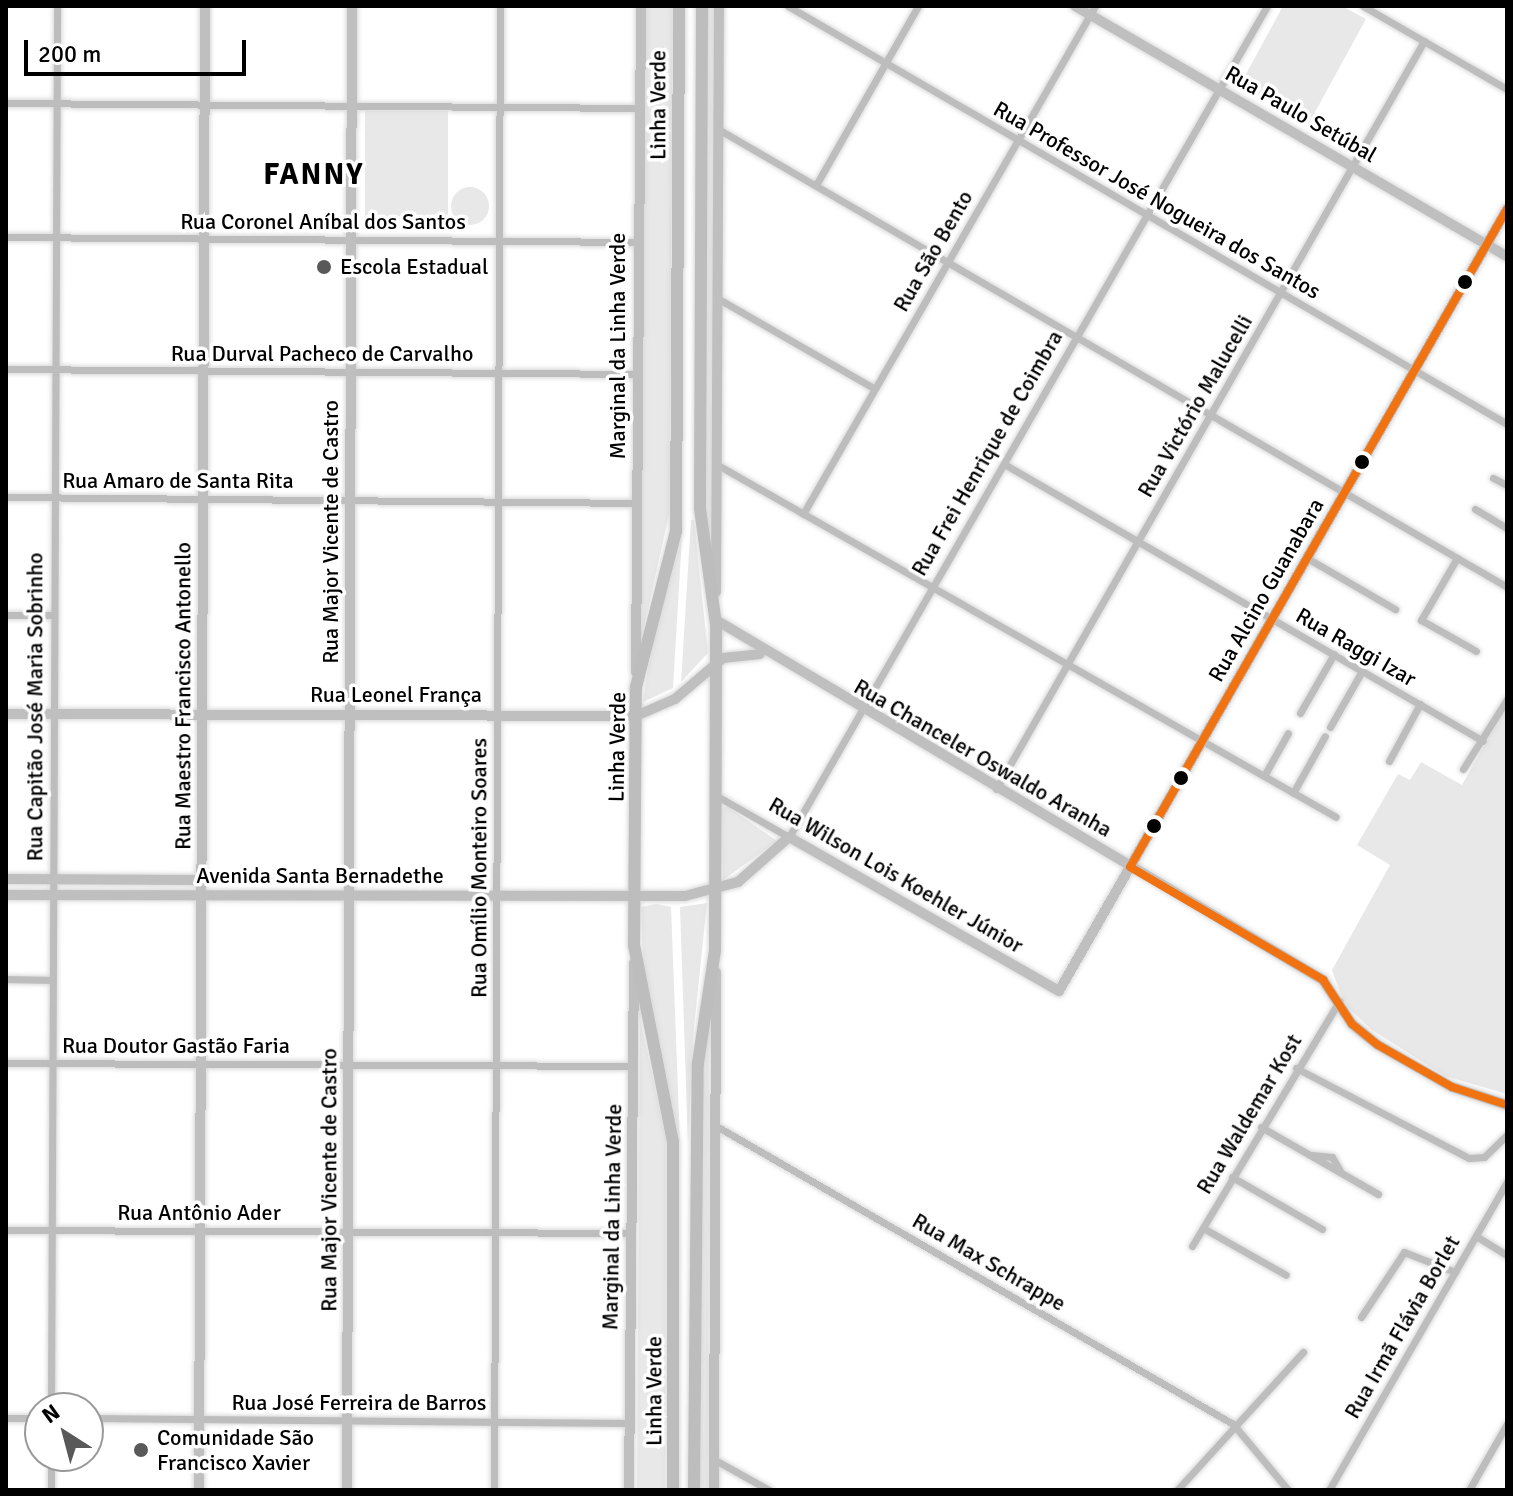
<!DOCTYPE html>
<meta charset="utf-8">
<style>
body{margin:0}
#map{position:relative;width:1513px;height:1496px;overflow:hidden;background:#fff;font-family:Signika,sans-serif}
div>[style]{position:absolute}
.green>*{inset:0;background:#e8e8e8;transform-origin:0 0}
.round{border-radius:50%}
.roads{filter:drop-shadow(0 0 2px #dbdbdb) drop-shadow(0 0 2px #dbdbdb)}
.street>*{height:7px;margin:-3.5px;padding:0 3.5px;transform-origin:3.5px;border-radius:3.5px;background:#bdbdbd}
.secondary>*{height:10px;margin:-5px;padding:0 5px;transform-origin:5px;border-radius:5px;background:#bfbfbf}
.highway>*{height:12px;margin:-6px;padding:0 6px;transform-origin:6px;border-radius:6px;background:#bdbdbd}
.bus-1>*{height:8px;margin:-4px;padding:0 4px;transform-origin:4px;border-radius:4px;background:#f17210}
.dots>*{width:22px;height:22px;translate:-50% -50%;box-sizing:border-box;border:4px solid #fff;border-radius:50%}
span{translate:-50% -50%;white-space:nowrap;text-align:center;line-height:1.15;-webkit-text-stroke:7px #fff;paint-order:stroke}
.street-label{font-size:22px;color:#000}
.poi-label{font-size:22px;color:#000}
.left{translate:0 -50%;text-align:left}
.district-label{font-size:30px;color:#000;font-weight:700;letter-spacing:2px}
.frame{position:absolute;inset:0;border:8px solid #000;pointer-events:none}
.north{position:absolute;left:24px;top:1392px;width:80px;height:80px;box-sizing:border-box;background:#fff;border:2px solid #999;border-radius:50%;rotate:324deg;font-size:22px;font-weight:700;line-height:32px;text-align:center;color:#000}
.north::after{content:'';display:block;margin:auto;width:28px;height:36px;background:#595959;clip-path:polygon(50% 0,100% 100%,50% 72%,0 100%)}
.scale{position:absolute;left:24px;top:40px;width:222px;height:36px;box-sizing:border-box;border:4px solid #000;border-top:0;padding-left:10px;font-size:24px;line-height:28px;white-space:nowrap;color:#000;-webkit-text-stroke:6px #fff;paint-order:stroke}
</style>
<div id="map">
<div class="green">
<i style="clip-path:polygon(644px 6px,673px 6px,669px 515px,641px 640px)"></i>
<i style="clip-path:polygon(708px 6px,715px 6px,712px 569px,705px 511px)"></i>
<i style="clip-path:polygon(1283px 6px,1342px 6px,1366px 19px,1309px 123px,1240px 85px)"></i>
<i style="left:365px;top:111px;width:83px;height:110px"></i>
<i class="round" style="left:451px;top:187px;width:38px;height:38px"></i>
<i style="clip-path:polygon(683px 520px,673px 688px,643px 702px,648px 667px)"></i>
<i style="clip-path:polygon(694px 520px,708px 653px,681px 682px,691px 520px)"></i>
<i style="clip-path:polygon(1507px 705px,1507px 1094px,1445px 1076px,1372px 1030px,1344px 1004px,1332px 970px,1390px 865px,1357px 845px,1398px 774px,1410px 780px,1421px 762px,1462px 785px)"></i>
<i style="clip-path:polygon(728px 807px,777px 841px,723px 880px,721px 808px)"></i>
<i style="clip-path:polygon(707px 903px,693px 1037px,688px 1144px,680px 907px)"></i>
<i style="clip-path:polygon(656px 904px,671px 907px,680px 1144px,643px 962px,641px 907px)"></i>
<i style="clip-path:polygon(640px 1019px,666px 1138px,665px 1490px,637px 1490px)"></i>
<i style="clip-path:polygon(709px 1020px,708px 1490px,700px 1490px,703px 1066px)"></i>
</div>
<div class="roads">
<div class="street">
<i style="left:788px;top:6px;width:832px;rotate:30.17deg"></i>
<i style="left:1363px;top:6px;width:166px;rotate:30deg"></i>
<i style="left:6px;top:103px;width:634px;rotate:0.45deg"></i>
<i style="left:718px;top:129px;width:912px;rotate:30.13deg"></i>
<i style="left:816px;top:185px;width:206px;rotate:-60.3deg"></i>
<i style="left:6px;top:237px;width:633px;rotate:0.45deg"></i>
<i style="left:717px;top:298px;width:182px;rotate:29.9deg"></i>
<i style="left:6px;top:369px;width:632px;rotate:0.45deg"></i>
<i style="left:716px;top:464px;width:713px;rotate:29.66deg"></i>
<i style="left:1004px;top:464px;width:553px;rotate:30.04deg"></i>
<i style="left:1493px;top:478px;width:16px;rotate:27deg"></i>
<i style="left:6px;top:497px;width:632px;rotate:0.54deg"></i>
<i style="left:1475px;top:509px;width:37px;rotate:31deg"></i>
<i style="left:803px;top:514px;width:586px;rotate:-60.11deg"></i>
<i style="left:1307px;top:558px;width:102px;rotate:30.1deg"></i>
<i style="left:1457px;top:558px;width:72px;rotate:120.1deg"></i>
<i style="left:1421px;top:620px;width:63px;rotate:29.4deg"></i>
<i style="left:6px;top:615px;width:48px"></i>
<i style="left:1300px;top:713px;width:68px;rotate:-60deg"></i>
<i style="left:1330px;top:727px;width:64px;rotate:-60.3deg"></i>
<i style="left:1389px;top:761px;width:65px;rotate:-61.5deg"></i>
<i style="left:1463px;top:769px;width:83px;rotate:-57.8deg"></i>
<i style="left:1264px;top:776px;width:49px;rotate:-60.8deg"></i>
<i style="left:996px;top:789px;width:862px;rotate:-60.22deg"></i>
<i style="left:1293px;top:793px;width:65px;rotate:-60.7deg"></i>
<i style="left:715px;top:795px;width:85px;rotate:29.6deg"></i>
<i style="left:789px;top:837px;width:959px;rotate:-60.09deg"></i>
<i style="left:6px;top:979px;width:46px;rotate:1.2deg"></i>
<i style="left:6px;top:1063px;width:627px;rotate:0.27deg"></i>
<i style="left:1296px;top:1068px;width:195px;rotate:27.5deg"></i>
<i style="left:1469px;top:1158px;width:15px;rotate:-4deg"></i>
<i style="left:1484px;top:1157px;width:32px;rotate:-44deg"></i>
<i style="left:718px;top:1127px;width:595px;rotate:29.97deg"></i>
<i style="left:1233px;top:1424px;width:86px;rotate:50.2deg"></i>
<i style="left:1261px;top:1127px;width:135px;rotate:29.8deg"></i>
<i style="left:1312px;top:1155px;width:20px;rotate:6deg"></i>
<i style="left:1332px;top:1157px;width:16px;rotate:60deg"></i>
<i style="left:1232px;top:1177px;width:104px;rotate:30deg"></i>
<i style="left:1203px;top:1228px;width:95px;rotate:29.5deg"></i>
<i style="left:6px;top:1230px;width:626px;rotate:0.27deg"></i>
<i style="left:1476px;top:1236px;width:36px;rotate:32deg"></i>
<i style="left:1192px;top:1246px;width:286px;rotate:-59deg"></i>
<i style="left:1361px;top:1317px;width:78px;rotate:-56.5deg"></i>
<i style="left:1404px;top:1252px;width:55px;rotate:21.4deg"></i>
<i style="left:51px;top:1408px;width:1402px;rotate:-89.75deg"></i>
<i style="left:6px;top:1418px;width:34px"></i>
<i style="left:88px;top:1418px;width:542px;rotate:0.53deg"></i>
<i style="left:715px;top:1460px;width:62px;rotate:29.1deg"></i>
<i style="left:51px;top:1490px;width:34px;rotate:-90deg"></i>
<i style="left:494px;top:1490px;width:1484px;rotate:-89.77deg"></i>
<i style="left:1177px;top:1490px;width:187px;rotate:-47.6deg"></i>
<i style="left:1329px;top:1490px;width:356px;rotate:-60deg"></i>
<i style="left:1469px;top:1490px;width:76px;rotate:-60.1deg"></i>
</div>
<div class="secondary">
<i style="left:1075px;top:6px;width:499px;rotate:30.1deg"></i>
<i style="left:716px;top:592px;width:586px;rotate:-89.71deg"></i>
<i style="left:716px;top:620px;width:706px;rotate:30.67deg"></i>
<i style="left:1323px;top:980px;width:53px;rotate:56.6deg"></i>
<i style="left:1352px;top:1024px;width:33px;rotate:39deg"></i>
<i style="left:1378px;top:1045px;width:85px;rotate:29.6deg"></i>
<i style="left:1452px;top:1087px;width:58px;rotate:18.1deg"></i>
<i style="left:636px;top:672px;width:666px;rotate:-89.57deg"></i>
<i style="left:6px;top:714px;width:630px;rotate:0.18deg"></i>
<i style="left:636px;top:716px;width:43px;rotate:-23.6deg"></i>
<i style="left:675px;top:699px;width:63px;rotate:-40.5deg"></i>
<i style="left:723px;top:658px;width:37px;rotate:-6deg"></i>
<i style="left:6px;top:879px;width:196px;rotate:0.3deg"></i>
<i style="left:6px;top:895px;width:679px;rotate:0.08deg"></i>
<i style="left:685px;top:896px;width:55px;rotate:-14.8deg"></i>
<i style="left:738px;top:882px;width:68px;rotate:-41.4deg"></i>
<i style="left:789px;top:837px;width:311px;rotate:29.7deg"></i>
<i style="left:1059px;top:991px;width:901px;rotate:-60.19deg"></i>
<i style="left:199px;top:1490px;width:1484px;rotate:-89.77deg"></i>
<i style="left:347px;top:1490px;width:1484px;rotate:-89.81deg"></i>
<i style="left:629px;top:1490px;width:527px;rotate:-89.46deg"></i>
<i style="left:714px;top:1490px;width:518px;rotate:-89.78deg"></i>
</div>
<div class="highway">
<i style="left:673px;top:1490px;width:348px;rotate:-90deg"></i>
<i style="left:673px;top:1142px;width:201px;rotate:-101.2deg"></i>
<i style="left:634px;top:945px;width:258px;rotate:-89.6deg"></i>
<i style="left:636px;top:687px;width:161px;rotate:-75.6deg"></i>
<i style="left:676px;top:531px;width:525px;rotate:-89.67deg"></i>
<i style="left:694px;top:1490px;width:427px;rotate:-89.5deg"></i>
<i style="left:698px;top:1063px;width:114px;rotate:-81.4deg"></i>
<i style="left:715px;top:950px;width:326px;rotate:-89.8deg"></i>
<i style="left:716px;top:624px;width:117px;rotate:-97.9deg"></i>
<i style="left:700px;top:508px;width:502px;rotate:-89.77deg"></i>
</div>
</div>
<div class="bus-1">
<i style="left:1507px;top:209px;width:758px;rotate:119.81deg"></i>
<i style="left:1130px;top:867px;width:224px;rotate:30.3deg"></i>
<i style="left:1323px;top:980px;width:53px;rotate:56.6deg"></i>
<i style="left:1352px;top:1024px;width:33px;rotate:39deg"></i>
<i style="left:1378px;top:1045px;width:85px;rotate:29.6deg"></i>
<i style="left:1452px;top:1087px;width:58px;rotate:18.1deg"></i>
</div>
<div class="dots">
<i style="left:324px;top:267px;background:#595959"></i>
<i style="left:1465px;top:282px;background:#000"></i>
<i style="left:1362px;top:462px;background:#000"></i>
<i style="left:1181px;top:778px;background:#000"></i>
<i style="left:1154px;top:826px;background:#000"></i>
<i style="left:141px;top:1450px;background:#595959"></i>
</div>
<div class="street-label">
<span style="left:658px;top:105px;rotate:-90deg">Linha Verde</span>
<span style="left:1301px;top:114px;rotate:30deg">Rua Paulo Setúbal</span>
<span style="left:1157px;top:200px;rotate:30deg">Rua Professor José Nogueira dos Santos</span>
<span style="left:323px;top:222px">Rua Coronel Aníbal dos Santos</span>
<span style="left:933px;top:251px;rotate:-60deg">Rua São Bento</span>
<span style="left:618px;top:346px;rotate:-90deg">Marginal da Linha Verde</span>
<span style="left:322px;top:354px">Rua Durval Pacheco de Carvalho</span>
<span style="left:1195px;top:406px;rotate:-60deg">Rua Victório Malucelli</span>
<span style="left:987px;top:453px;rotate:-60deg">Rua Frei Henrique de Coimbra</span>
<span style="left:178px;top:481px">Rua Amaro de Santa Rita</span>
<span style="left:331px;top:532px;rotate:-90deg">Rua Major Vicente de Castro</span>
<span style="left:1266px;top:590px;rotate:-60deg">Rua Alcino Guanabara</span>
<span style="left:1356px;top:647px;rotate:30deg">Rua Raggi Izar</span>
<span style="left:396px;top:695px">Rua Leonel França</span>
<span style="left:183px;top:696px;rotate:-90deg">Rua Maestro Francisco Antonello</span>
<span style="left:35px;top:707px;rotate:-90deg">Rua Capitão José Maria Sobrinho</span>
<span style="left:617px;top:747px;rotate:-89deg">Linha Verde</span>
<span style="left:983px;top:758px;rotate:30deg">Rua Chanceler Oswaldo Aranha</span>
<span style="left:479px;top:868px;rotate:-90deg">Rua Omílio Monteiro Soares</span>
<span style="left:896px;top:875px;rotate:30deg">Rua Wilson Lois Koehler Júnior</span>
<span style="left:320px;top:876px">Avenida Santa Bernadethe</span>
<span style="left:176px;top:1046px">Rua Doutor Gastão Faria</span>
<span style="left:1249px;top:1114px;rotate:-59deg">Rua Waldemar Kost</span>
<span style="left:329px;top:1180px;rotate:-90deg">Rua Major Vicente de Castro</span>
<span style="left:199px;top:1213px">Rua Antônio Ader</span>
<span style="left:612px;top:1217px;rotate:-89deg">Marginal da Linha Verde</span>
<span style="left:989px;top:1262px;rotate:30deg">Rua Max Schrappe</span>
<span style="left:1402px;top:1327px;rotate:-60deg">Rua Irmã Flávia Borlet</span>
<span style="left:654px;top:1391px;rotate:-90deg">Linha Verde</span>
<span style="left:359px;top:1403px">Rua José Ferreira de Barros</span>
</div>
<div class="poi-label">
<span class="left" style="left:340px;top:267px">Escola Estadual</span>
<span class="left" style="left:157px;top:1450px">Comunidade São<br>Francisco Xavier</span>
</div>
<div class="district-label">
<span style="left:314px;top:175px">FANNY</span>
</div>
<div class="frame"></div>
<div class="north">N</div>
<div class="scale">200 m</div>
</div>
